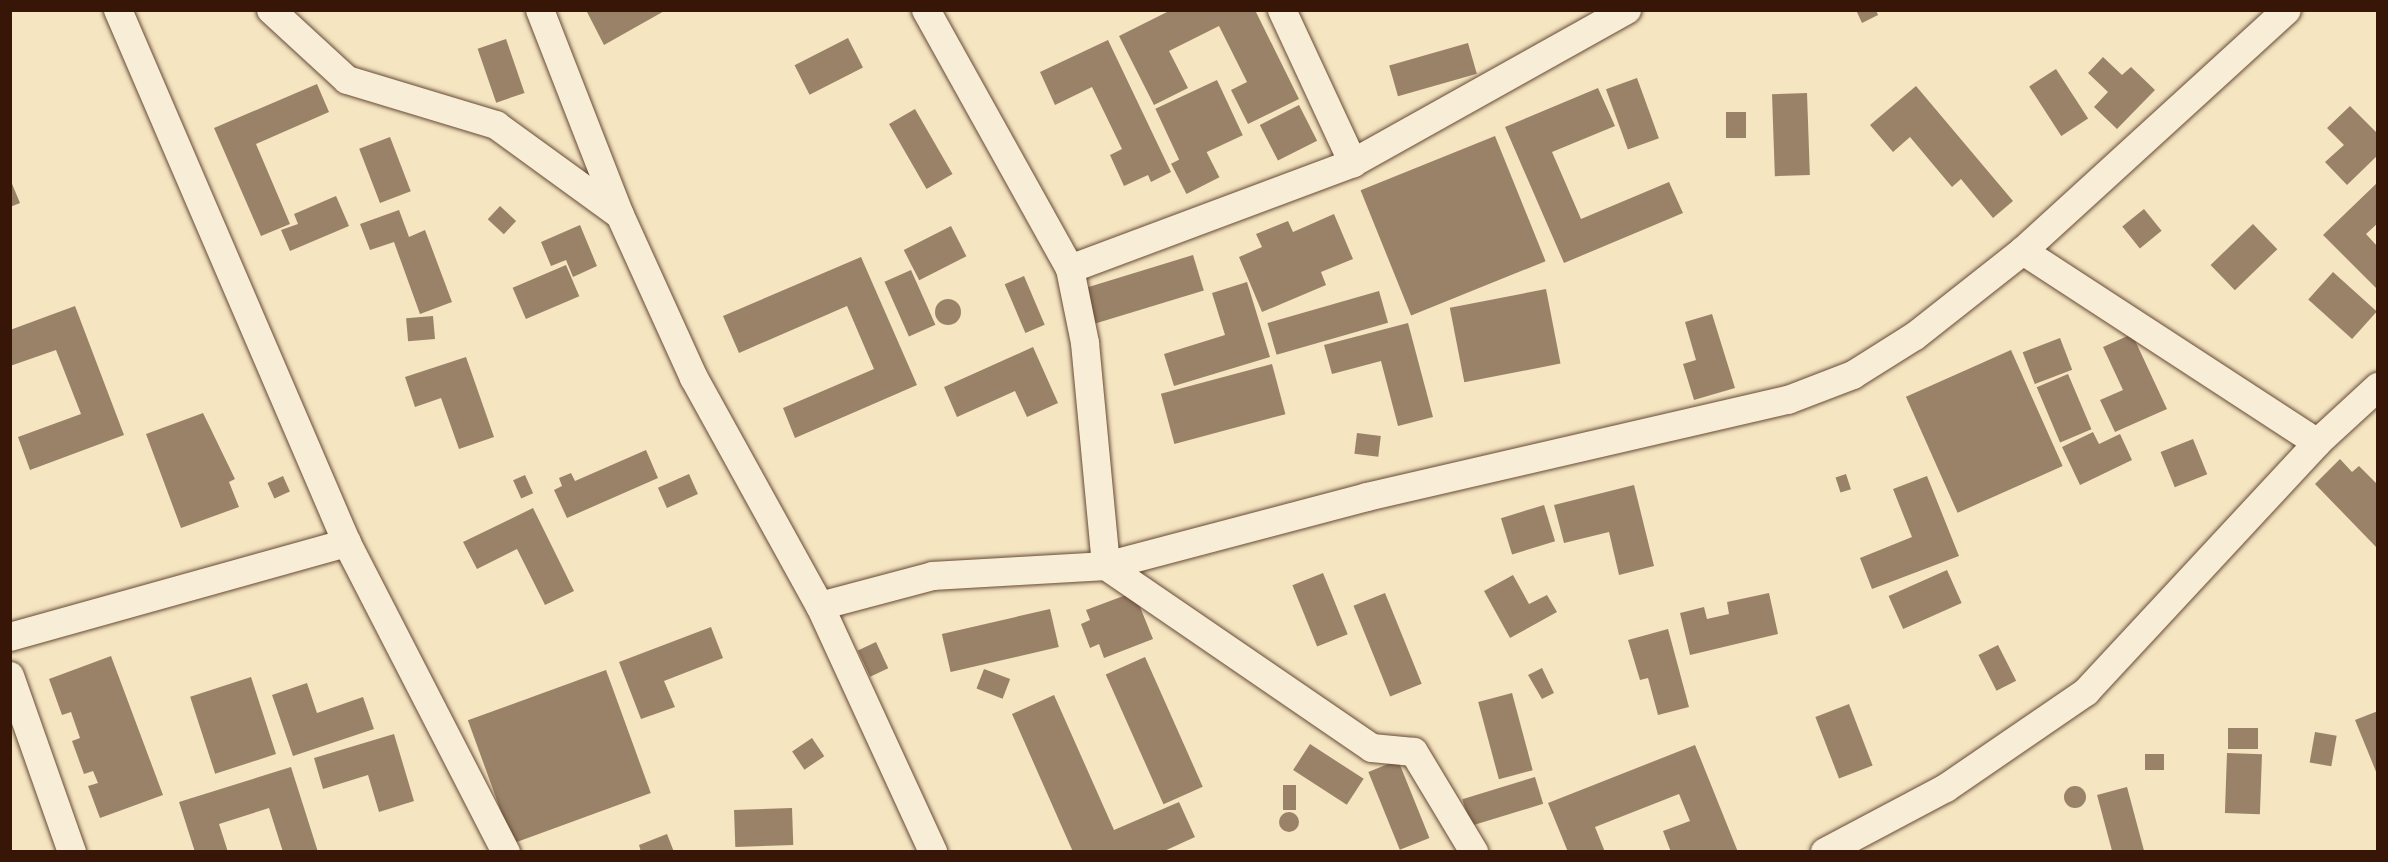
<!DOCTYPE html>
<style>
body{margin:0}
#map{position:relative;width:2388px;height:862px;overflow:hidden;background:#f5e5c1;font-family:"Libre Bodoni",serif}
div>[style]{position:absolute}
.building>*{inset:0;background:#9a8268;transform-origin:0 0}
.round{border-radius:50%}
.roads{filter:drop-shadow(0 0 2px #674a36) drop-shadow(0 0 2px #674a36)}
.minor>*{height:28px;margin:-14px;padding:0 14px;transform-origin:14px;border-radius:14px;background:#f8eed7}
span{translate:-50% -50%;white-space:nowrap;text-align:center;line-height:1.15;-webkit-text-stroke:4.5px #f8eed7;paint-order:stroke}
.frame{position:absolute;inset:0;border:12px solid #381607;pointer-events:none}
</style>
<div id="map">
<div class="building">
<i style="clip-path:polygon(586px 10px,666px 10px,604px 45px)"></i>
<i style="clip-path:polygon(1171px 10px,1255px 10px,1299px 99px,1248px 124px,1231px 90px,1247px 82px,1219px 26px,1169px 51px,1188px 88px,1154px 105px,1119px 36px)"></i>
<i style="clip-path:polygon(1856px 10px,1876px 10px,1878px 15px,1862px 23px)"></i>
<i style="left:848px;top:38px;width:33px;height:60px;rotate:63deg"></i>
<i style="left:506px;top:39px;width:57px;height:30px;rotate:71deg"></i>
<i style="clip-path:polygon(1108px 40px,1171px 172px,1151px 182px,1148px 175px,1124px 186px,1110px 155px,1122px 149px,1092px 87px,1055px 105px,1040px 72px)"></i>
<i style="left:1468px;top:43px;width:32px;height:82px;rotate:74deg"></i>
<i style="clip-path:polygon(2103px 57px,2122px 75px,2131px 67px,2155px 90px,2117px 129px,2094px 107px,2108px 92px,2088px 73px)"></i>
<i style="left:2056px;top:69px;width:59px;height:32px;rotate:57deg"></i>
<i style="left:1637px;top:78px;width:64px;height:33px;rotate:70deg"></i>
<i style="left:1217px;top:80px;width:61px;height:68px;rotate:65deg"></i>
<i style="clip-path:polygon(317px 84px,329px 112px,256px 144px,290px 224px,261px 236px,214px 128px)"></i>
<i style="clip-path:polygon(1916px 86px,2013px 201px,1993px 218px,1961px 179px,1952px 187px,1910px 137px,1893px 152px,1870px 125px)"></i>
<i style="clip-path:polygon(1598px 88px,1615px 126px,1552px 152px,1581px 219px,1669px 182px,1683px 213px,1564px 263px,1505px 127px)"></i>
<i style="left:1807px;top:93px;width:82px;height:35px;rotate:88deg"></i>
<i style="left:1299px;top:105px;width:40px;height:44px;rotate:63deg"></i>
<i style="clip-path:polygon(2350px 106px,2378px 134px,2378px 155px,2347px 185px,2325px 162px,2344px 145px,2327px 128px)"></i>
<i style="left:915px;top:109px;width:75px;height:30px;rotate:60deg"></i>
<i style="left:1726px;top:112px;width:20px;height:26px"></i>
<i style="left:1495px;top:136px;width:135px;height:145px;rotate:68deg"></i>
<i style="left:390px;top:137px;width:58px;height:33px;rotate:69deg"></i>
<i style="left:1204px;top:147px;width:34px;height:37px;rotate:63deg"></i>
<i style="clip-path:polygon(10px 179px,20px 203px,10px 207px)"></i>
<i style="clip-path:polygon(2378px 182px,2378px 223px,2366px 234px,2378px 247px,2378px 290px,2323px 235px)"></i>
<i style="clip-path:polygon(336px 196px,349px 226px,290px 251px,281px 230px,298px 224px,294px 214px)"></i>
<i style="left:500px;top:206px;width:22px;height:18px;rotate:43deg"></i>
<i style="left:2144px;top:209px;width:28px;height:28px;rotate:51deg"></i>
<i style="clip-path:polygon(399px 210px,409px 237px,425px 230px,452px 302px,420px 314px,394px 242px,370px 250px,360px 224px)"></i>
<i style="clip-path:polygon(1334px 214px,1353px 259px,1321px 272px,1326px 285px,1262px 312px,1239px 257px,1262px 247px,1256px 234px,1288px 221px,1293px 232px)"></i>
<i style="left:2253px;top:224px;width:35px;height:59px;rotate:46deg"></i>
<i style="clip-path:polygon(580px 225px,597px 266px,573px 277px,566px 260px,551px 266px,541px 242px)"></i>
<i style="left:951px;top:226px;width:34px;height:53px;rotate:63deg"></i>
<i style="left:1193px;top:255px;width:37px;height:116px;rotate:73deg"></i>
<i style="clip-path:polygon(861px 257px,917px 385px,795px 438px,783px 408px,874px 369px,847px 306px,739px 353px,723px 316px)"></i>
<i style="left:566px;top:265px;width:34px;height:58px;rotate:67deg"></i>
<i style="left:911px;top:270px;width:60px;height:29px;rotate:66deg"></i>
<i style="left:2333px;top:272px;width:59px;height:37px;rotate:42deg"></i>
<i style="left:1024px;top:276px;width:53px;height:21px;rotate:67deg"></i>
<i style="clip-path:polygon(1247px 282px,1270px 357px,1174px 386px,1164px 354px,1225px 335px,1212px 293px)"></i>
<i style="left:1546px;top:289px;width:76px;height:98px;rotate:79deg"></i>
<i style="left:1379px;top:291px;width:33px;height:116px;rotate:74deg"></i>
<i class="round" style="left:935px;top:299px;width:26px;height:26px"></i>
<i style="clip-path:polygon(75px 306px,124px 435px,30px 470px,18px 437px,81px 414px,56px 350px,10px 366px,10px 330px)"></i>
<i style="clip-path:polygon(1712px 314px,1735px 388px,1694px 400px,1683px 364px,1696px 360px,1685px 322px)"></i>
<i style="left:433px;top:316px;width:23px;height:27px;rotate:85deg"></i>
<i style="clip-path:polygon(1408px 323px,1433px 417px,1398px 426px,1381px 361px,1332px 374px,1324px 345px)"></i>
<i style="clip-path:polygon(2132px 334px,2167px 409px,2115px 432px,2100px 400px,2123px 390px,2103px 347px)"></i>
<i style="left:2060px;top:338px;width:34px;height:40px;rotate:69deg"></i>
<i style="clip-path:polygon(1033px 347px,1058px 403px,1027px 417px,1015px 391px,957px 417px,944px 387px)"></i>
<i style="left:2011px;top:350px;width:127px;height:115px;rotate:66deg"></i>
<i style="clip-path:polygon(466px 357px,494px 437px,459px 449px,441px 398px,415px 407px,405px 377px)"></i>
<i style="left:1272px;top:364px;width:52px;height:115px;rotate:75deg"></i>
<i style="left:2068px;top:374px;width:60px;height:34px;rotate:67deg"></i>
<i style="clip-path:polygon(203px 413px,235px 479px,229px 482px,239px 507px,181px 528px,146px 434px)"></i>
<i style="clip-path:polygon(2093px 432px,2099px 444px,2120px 434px,2132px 460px,2080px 485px,2062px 447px)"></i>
<i style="left:1357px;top:433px;width:24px;height:21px;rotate:7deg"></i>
<i style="left:2193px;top:439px;width:38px;height:35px;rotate:68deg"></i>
<i style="clip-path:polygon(646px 450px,658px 478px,567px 518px,554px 490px,562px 486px,559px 478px,571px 473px,575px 481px)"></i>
<i style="clip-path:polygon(2340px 459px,2352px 472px,2359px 466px,2378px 485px,2378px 549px,2315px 484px)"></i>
<i style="left:689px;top:474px;width:22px;height:34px;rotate:66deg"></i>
<i style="left:1846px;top:474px;width:16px;height:11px;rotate:72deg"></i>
<i style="left:525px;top:475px;width:20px;height:13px;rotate:66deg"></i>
<i style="left:283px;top:476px;width:17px;height:17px;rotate:66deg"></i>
<i style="clip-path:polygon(1927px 476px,1959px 556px,1872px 589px,1860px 558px,1912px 537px,1893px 489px)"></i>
<i style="clip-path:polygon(1634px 485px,1654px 566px,1619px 575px,1609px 532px,1564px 543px,1554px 505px)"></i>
<i style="left:1544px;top:505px;width:38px;height:45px;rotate:73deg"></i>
<i style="clip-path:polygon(533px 508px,574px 591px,545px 605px,517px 549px,477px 569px,463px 542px)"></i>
<i style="left:1947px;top:570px;width:36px;height:64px;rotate:66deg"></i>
<i style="left:1323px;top:573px;width:66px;height:33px;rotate:68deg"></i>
<i style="clip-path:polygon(1513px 575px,1529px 604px,1547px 595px,1557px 612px,1510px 638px,1484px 591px)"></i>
<i style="clip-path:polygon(1134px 592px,1153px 639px,1104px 658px,1099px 644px,1090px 648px,1081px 624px,1090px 620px,1086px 610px)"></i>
<i style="left:1385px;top:593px;width:98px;height:34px;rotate:68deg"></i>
<i style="clip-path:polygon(1769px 593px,1778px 634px,1690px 655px,1680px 613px,1704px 607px,1707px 619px,1729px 614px,1727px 602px)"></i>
<i style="left:1050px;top:609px;width:39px;height:111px;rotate:77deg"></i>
<i style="clip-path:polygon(711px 627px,723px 658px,664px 681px,675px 707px,641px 719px,619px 662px)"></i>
<i style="clip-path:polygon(1668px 629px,1689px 707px,1658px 715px,1648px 678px,1640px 680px,1628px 640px)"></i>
<i style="left:876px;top:642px;width:29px;height:20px;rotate:65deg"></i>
<i style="left:1998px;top:645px;width:40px;height:22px;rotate:63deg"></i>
<i style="clip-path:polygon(111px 656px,163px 795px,100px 818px,88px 786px,98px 783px,93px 771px,84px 774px,72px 741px,80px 738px,71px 712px,62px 715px,49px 679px)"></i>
<i style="left:1145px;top:657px;width:142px;height:43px;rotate:66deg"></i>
<i style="clip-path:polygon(1542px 668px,1554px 693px,1542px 699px,1528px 675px)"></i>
<i style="left:984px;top:669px;width:28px;height:21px;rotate:21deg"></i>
<i style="left:606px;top:670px;width:131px;height:147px;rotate:70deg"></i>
<i style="left:251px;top:677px;width:81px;height:64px;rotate:72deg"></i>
<i style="clip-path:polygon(307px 683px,317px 713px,363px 697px,374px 729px,293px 756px,272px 695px)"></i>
<i style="left:1512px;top:693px;width:80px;height:35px;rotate:75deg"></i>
<i style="clip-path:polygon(1054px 695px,1114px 830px,1179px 802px,1195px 837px,1162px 852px,1073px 852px,1012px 714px)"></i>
<i style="left:1849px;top:704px;width:66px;height:36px;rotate:69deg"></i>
<i style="clip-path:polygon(2378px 711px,2378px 774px,2377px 774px,2355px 720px)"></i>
<i style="left:2228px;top:728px;width:30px;height:21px"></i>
<i style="left:2315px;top:732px;width:22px;height:31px;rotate:10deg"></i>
<i style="clip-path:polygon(394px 734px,414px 801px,379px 812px,368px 775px,323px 789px,314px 758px)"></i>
<i style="left:812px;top:738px;width:22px;height:24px;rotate:56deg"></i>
<i style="left:1310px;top:744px;width:64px;height:31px;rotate:33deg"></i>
<i style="clip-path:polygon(1695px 745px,1738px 852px,1671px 852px,1663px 831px,1690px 821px,1679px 794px,1595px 827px,1605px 852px,1568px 852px,1548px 803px)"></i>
<i style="left:2227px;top:753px;width:35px;height:60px;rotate:2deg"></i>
<i style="left:2145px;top:754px;width:19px;height:16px"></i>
<i style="left:1398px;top:760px;width:84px;height:32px;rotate:68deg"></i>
<i style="clip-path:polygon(291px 767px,318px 852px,283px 852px,269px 808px,219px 824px,228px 852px,195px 852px,179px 802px)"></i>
<i style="left:1535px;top:777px;width:28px;height:76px;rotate:73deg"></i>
<i style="left:1283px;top:785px;width:13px;height:25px"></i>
<i class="round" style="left:2064px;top:786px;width:22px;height:22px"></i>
<i style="left:2127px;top:787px;width:67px;height:31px;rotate:75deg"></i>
<i style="left:792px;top:808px;width:37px;height:58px;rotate:88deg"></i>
<i class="round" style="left:1279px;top:812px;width:20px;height:20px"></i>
<i style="clip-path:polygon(667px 834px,674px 852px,641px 852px,639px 845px)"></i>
</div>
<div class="roads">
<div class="minor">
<i style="left:118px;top:10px;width:580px;rotate:66.75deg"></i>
<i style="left:347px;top:543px;width:348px;rotate:62.8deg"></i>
<i style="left:271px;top:10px;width:103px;rotate:42.6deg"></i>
<i style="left:347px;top:80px;width:156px;rotate:16.8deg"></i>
<i style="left:496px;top:125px;width:153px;rotate:36deg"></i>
<i style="left:540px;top:10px;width:220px;rotate:68.7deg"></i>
<i style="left:620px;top:215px;width:179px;rotate:65.6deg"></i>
<i style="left:694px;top:378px;width:260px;rotate:61.1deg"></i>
<i style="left:820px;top:606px;width:271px;rotate:65.3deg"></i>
<i style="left:926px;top:10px;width:296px;rotate:60.9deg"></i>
<i style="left:1070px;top:269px;width:76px;rotate:78.5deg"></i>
<i style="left:1085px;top:343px;width:224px;rotate:84.6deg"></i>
<i style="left:1106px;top:566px;width:322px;rotate:34.4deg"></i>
<i style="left:1372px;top:748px;width:42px;rotate:5.4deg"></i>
<i style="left:1414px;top:752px;width:117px;rotate:59deg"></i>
<i style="left:1282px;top:10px;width:169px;rotate:65.1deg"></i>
<i style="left:2023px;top:251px;width:351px;rotate:33.1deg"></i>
<i style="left:1070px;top:269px;width:302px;rotate:-20.5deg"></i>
<i style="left:1353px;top:163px;width:314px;rotate:-29.2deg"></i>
<i style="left:820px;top:606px;width:117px;rotate:-14.9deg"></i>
<i style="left:933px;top:576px;width:173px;rotate:-3.3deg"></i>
<i style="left:1106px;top:566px;width:270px;rotate:-14.8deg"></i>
<i style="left:1367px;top:497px;width:432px;rotate:-13deg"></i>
<i style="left:1788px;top:400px;width:70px;rotate:-21deg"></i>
<i style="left:1853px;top:375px;width:73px;rotate:-32.2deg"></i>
<i style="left:1915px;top:336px;width:137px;rotate:-38.2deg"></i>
<i style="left:2023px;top:251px;width:357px;rotate:-42.4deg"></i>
<i style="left:10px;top:637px;width:350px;rotate:-15.6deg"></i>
<i style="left:10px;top:676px;width:187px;rotate:70.6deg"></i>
<i style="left:1825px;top:852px;width:137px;rotate:-27.9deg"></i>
<i style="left:1946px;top:788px;width:170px;rotate:-34.4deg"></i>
<i style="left:2086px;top:692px;width:340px;rotate:-47.1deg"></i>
<i style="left:2317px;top:443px;width:83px;rotate:-42.6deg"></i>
</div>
</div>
<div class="frame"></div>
</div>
